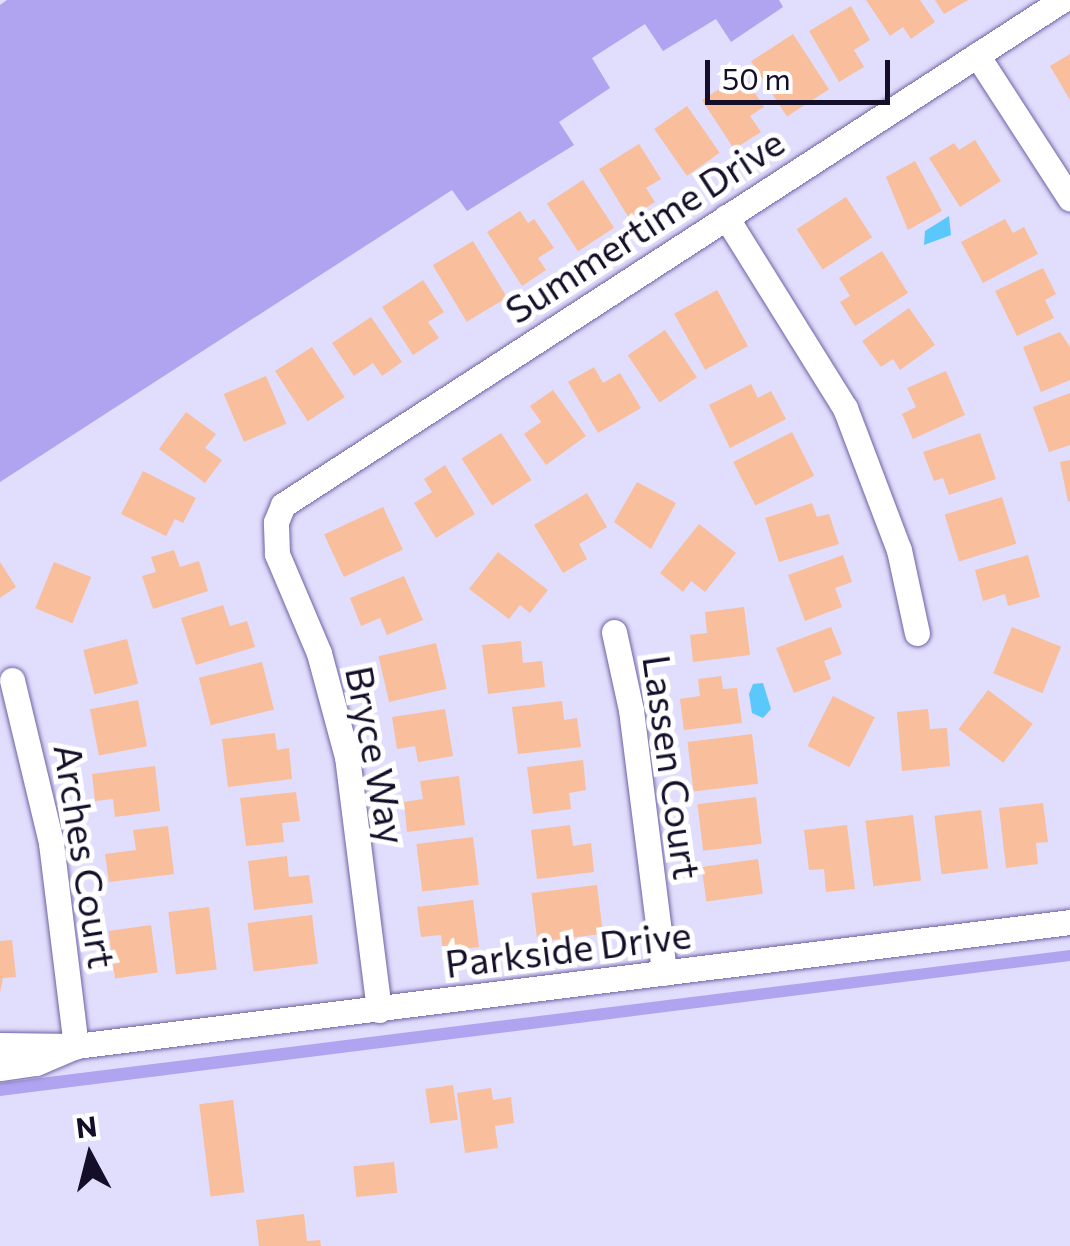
<!DOCTYPE html>
<style>
body{margin:0}
#map{position:relative;width:1070px;height:1246px;overflow:hidden;background:#e1ddfc;font-family:Commissioner,sans-serif}
div>[style]{position:absolute}
.green>*{inset:0;background:#b0a3f0}
.water>*{inset:0;background:#5ac8fa}
.building>*{inset:0;background:#f9be9b;transform-origin:0 0}
.roads{filter:drop-shadow(0 0 2px #6f62a5) drop-shadow(0 0 2px #6f62a5)}
.minor>*{height:25px;margin:-12.5px;padding:0 12.5px;transform-origin:12.5px;border-radius:12.5px;background:#fff}
span{translate:-50% -50%;white-space:nowrap;text-align:center;line-height:1.15;-webkit-text-stroke:10px #fff;paint-order:stroke}
.street-label{font-size:38px;color:#150e29}
.north{position:absolute;left:40px;top:1106px;width:100px;height:100px;-webkit-text-stroke:8px #fff;paint-order:stroke;rotate:353deg;font-size:28px;font-weight:700;line-height:40px;text-align:center;color:#150e29}
.north::after{content:'';display:block;margin:auto;width:35px;height:45px;background:#150e29;clip-path:polygon(50% 0,100% 100%,50% 72%,0 100%)}
.scale{position:absolute;left:705px;top:60px;width:185px;height:45px;box-sizing:border-box;border:5px solid #150e29;border-top:0;padding-left:12px;font-size:30px;line-height:35px;white-space:nowrap;color:#150e29;-webkit-text-stroke:8px #fff;paint-order:stroke}
</style>
<div id="map">
<div class="green">
<i style="clip-path:polygon(7px 0,779px 0,783px 7px,731px 42px,716px 19px,663px 51px,645px 24px,592px 58px,610px 88px,559px 122px,574px 145px,467px 211px,452px 190px,0 482px,0 5px)"></i>
<i style="clip-path:polygon(1070px 950px,1070px 961px,0 1096px,0 1083px)"></i>
</div>
<div class="water">
<i style="clip-path:polygon(949px 216px,951px 235px,924px 245px,925px 231px)"></i>
<i style="clip-path:polygon(763px 683px,771px 709px,763px 718px,752px 713px,749px 694px,753px 684px)"></i>
</div>
<div class="building">
<i style="clip-path:polygon(866px 0,920px 0,935px 22px,911px 39px,903px 27px,890px 36px)"></i>
<i style="clip-path:polygon(935px 0,968px 0,944px 14px)"></i>
<i style="clip-path:polygon(851px 6px,870px 40px,854px 50px,864px 67px,839px 82px,809px 31px)"></i>
<i style="left:793px;top:34px;width:66px;height:50px;rotate:57deg"></i>
<i style="clip-path:polygon(1070px 54px,1070px 100px,1050px 66px)"></i>
<i style="clip-path:polygon(743px 74px,764px 107px,750px 116px,761px 132px,734px 149px,702px 100px)"></i>
<i style="left:687px;top:106px;width:57px;height:40px;rotate:55deg"></i>
<i style="clip-path:polygon(975px 140px,1001px 181px,960px 207px,929px 158px,954px 143px,959px 150px)"></i>
<i style="clip-path:polygon(639px 144px,661px 179px,646px 188px,655px 202px,629px 218px,599px 169px)"></i>
<i style="clip-path:polygon(915px 161px,942px 211px,908px 230px,886px 177px)"></i>
<i style="left:583px;top:180px;width:57px;height:43px;rotate:57deg"></i>
<i style="left:846px;top:197px;width:48px;height:59px;rotate:57deg"></i>
<i style="clip-path:polygon(520px 211px,528px 223px,534px 219px,554px 248px,538px 258px,546px 270px,522px 286px,487px 232px)"></i>
<i style="clip-path:polygon(1005px 219px,1013px 233px,1024px 227px,1038px 254px,983px 283px,961px 242px)"></i>
<i style="left:473px;top:241px;width:66px;height:47px;rotate:59deg"></i>
<i style="clip-path:polygon(882px 251px,908px 293px,855px 326px,840px 302px,850px 296px,839px 278px)"></i>
<i style="clip-path:polygon(1043px 268px,1056px 294px,1045px 300px,1054px 318px,1017px 336px,995px 291px)"></i>
<i style="clip-path:polygon(423px 280px,444px 312px,428px 322px,439px 338px,413px 355px,382px 307px)"></i>
<i style="left:717px;top:290px;width:64px;height:49px;rotate:61deg"></i>
<i style="clip-path:polygon(909px 308px,935px 345px,900px 370px,893px 359px,881px 367px,862px 341px)"></i>
<i style="clip-path:polygon(371px 317px,402px 362px,382px 376px,373px 363px,354px 376px,332px 343px)"></i>
<i style="left:665px;top:330px;width:57px;height:45px;rotate:56deg"></i>
<i style="clip-path:polygon(1060px 332px,1070px 347px,1070px 380px,1041px 392px,1023px 347px)"></i>
<i style="left:312px;top:347px;width:60px;height:44px;rotate:57deg"></i>
<i style="clip-path:polygon(594px 367px,603px 383px,620px 373px,641px 408px,598px 433px,568px 382px)"></i>
<i style="clip-path:polygon(946px 371px,965px 415px,913px 439px,902px 414px,916px 407px,907px 388px)"></i>
<i style="left:266px;top:376px;width:52px;height:46px;rotate:67deg"></i>
<i style="clip-path:polygon(751px 384px,758px 398px,771px 391px,786px 419px,730px 448px,709px 405px)"></i>
<i style="clip-path:polygon(553px 390px,586px 436px,546px 465px,524px 434px,541px 422px,530px 406px)"></i>
<i style="clip-path:polygon(1070px 393px,1070px 445px,1049px 452px,1033px 407px)"></i>
<i style="clip-path:polygon(186px 412px,216px 434px,205px 448px,222px 460px,205px 483px,159px 449px)"></i>
<i style="left:792px;top:432px;width:49px;height:66px;rotate:63deg"></i>
<i style="left:501px;top:433px;width:56px;height:47px;rotate:57deg"></i>
<i style="clip-path:polygon(980px 433px,996px 479px,949px 495px,943px 478px,934px 481px,923px 452px)"></i>
<i style="clip-path:polygon(1070px 460px,1070px 501px,1068px 502px,1060px 462px)"></i>
<i style="clip-path:polygon(445px 465px,475px 514px,436px 538px,414px 503px,432px 492px,424px 479px)"></i>
<i style="clip-path:polygon(143px 471px,196px 498px,183px 523px,175px 519px,166px 536px,121px 514px)"></i>
<i style="clip-path:polygon(637px 482px,676px 503px,651px 549px,614px 522px)"></i>
<i style="clip-path:polygon(587px 493px,607px 527px,579px 544px,587px 559px,563px 573px,534px 525px)"></i>
<i style="left:1002px;top:497px;width:49px;height:60px;rotate:73deg"></i>
<i style="clip-path:polygon(812px 503px,817px 517px,829px 514px,839px 544px,779px 562px,765px 518px)"></i>
<i style="left:383px;top:507px;width:47px;height:65px;rotate:65deg"></i>
<i style="clip-path:polygon(699px 524px,736px 553px,705px 592px,691px 581px,683px 592px,660px 573px)"></i>
<i style="clip-path:polygon(174px 550px,180px 567px,199px 561px,208px 591px,153px 609px,142px 576px,156px 572px,151px 557px)"></i>
<i style="clip-path:polygon(498px 552px,548px 590px,530px 613px,520px 605px,509px 619px,469px 589px)"></i>
<i style="clip-path:polygon(843px 555px,852px 582px,835px 588px,842px 607px,805px 621px,788px 575px)"></i>
<i style="clip-path:polygon(1028px 555px,1040px 597px,1008px 606px,1005px 594px,983px 601px,975px 570px)"></i>
<i style="clip-path:polygon(0 562px,16px 587px,0 598px)"></i>
<i style="left:54px;top:562px;width:40px;height:50px;rotate:22deg"></i>
<i style="clip-path:polygon(404px 576px,423px 620px,387px 635px,380px 618px,361px 626px,350px 598px)"></i>
<i style="clip-path:polygon(223px 605px,230px 626px,247px 621px,255px 647px,196px 665px,181px 618px)"></i>
<i style="clip-path:polygon(744px 607px,750px 655px,693px 662px,690px 635px,707px 633px,705px 612px)"></i>
<i style="clip-path:polygon(831px 627px,842px 654px,824px 661px,831px 679px,794px 693px,776px 648px)"></i>
<i style="left:1012px;top:627px;width:53px;height:50px;rotate:22deg"></i>
<i style="left:127px;top:639px;width:46px;height:45px;rotate:76deg"></i>
<i style="clip-path:polygon(521px 641px,523px 663px,542px 661px,545px 687px,488px 694px,482px 645px)"></i>
<i style="left:436px;top:643px;width:47px;height:59px;rotate:77deg"></i>
<i style="left:262px;top:662px;width:49px;height:65px;rotate:76deg"></i>
<i style="clip-path:polygon(721px 676px,723px 689px,737px 688px,742px 723px,684px 730px,680px 699px,700px 696px,698px 679px)"></i>
<i style="left:988px;top:690px;width:56px;height:49px;rotate:37deg"></i>
<i style="left:833px;top:696px;width:47px;height:56px;rotate:27deg"></i>
<i style="left:138px;top:700px;width:47px;height:49px;rotate:79deg"></i>
<i style="clip-path:polygon(562px 701px,564px 720px,577px 718px,581px 747px,518px 754px,512px 707px)"></i>
<i style="clip-path:polygon(445px 709px,453px 756px,418px 762px,415px 746px,397px 749px,392px 717px)"></i>
<i style="clip-path:polygon(928px 709px,930px 729px,947px 728px,950px 766px,902px 771px,897px 712px)"></i>
<i style="clip-path:polygon(275px 733px,277px 750px,289px 748px,292px 779px,228px 787px,222px 739px)"></i>
<i style="left:752px;top:734px;width:50px;height:65px;rotate:83deg"></i>
<i style="clip-path:polygon(583px 760px,586px 790px,569px 793px,571px 809px,533px 814px,527px 767px)"></i>
<i style="clip-path:polygon(155px 766px,160px 811px,115px 817px,113px 799px,95px 801px,92px 774px)"></i>
<i style="clip-path:polygon(459px 776px,465px 825px,407px 832px,404px 802px,423px 799px,420px 781px)"></i>
<i style="clip-path:polygon(296px 792px,300px 821px,282px 823px,284px 842px,246px 846px,240px 798px)"></i>
<i style="left:756px;top:797px;width:47px;height:59px;rotate:83deg"></i>
<i style="clip-path:polygon(1043px 803px,1048px 842px,1036px 843px,1038px 864px,1006px 868px,999px 808px)"></i>
<i style="left:981px;top:810px;width:59px;height:47px;rotate:83deg"></i>
<i style="left:913px;top:815px;width:66px;height:48px;rotate:83deg"></i>
<i style="clip-path:polygon(570px 825px,573px 846px,591px 843px,594px 872px,537px 879px,531px 830px)"></i>
<i style="clip-path:polygon(847px 825px,855px 889px,826px 892px,824px 869px,809px 870px,804px 830px)"></i>
<i style="clip-path:polygon(168px 826px,174px 874px,109px 882px,105px 854px,136px 850px,133px 830px)"></i>
<i style="left:473px;top:837px;width:48px;height:57px;rotate:83deg"></i>
<i style="clip-path:polygon(287px 856px,289px 877px,309px 875px,313px 903px,254px 910px,248px 861px)"></i>
<i style="left:758px;top:859px;width:35px;height:57px;rotate:82deg"></i>
<i style="left:597px;top:885px;width:49px;height:66px;rotate:83deg"></i>
<i style="clip-path:polygon(473px 900px,479px 947px,443px 951px,441px 935px,421px 937px,417px 907px)"></i>
<i style="left:209px;top:907px;width:63px;height:41px;rotate:83deg"></i>
<i style="left:312px;top:915px;width:49px;height:65px;rotate:83deg"></i>
<i style="left:151px;top:925px;width:48px;height:43px;rotate:82deg"></i>
<i style="clip-path:polygon(12px 940px,16px 977px,3px 978px,0 993px,0 941px)"></i>
<i style="left:453px;top:1085px;width:35px;height:28px;rotate:82deg"></i>
<i style="clip-path:polygon(491px 1088px,493px 1100px,511px 1097px,514px 1123px,495px 1126px,498px 1148px,465px 1153px,457px 1093px)"></i>
<i style="left:233px;top:1100px;width:93px;height:34px;rotate:83deg"></i>
<i style="left:394px;top:1162px;width:31px;height:41px;rotate:84deg"></i>
<i style="clip-path:polygon(304px 1214px,307px 1241px,320px 1240px,321px 1246px,259px 1246px,256px 1220px)"></i>
</div>
<div class="roads">
<div class="minor">
<i style="left:977px;top:55px;width:171px;rotate:57.1deg"></i>
<i style="left:726px;top:217px;width:225px;rotate:58.1deg"></i>
<i style="left:845px;top:408px;width:152px;rotate:69.2deg"></i>
<i style="left:899px;top:550px;width:85px;rotate:77.8deg"></i>
<i style="left:614px;top:632px;width:80px;rotate:77.7deg"></i>
<i style="left:631px;top:710px;width:265px;rotate:82.8deg"></i>
<i style="left:12px;top:680px;width:168px;rotate:76.5deg"></i>
<i style="left:51px;top:843px;width:205px;rotate:83deg"></i>
<i style="left:379px;top:1010px;width:255px;rotate:-97.2deg"></i>
<i style="left:347px;top:757px;width:108px;rotate:-105.1deg"></i>
<i style="left:319px;top:653px;width:108px;rotate:-113deg"></i>
<i style="left:277px;top:554px;width:32px;rotate:-92deg"></i>
<i style="left:276px;top:522px;width:18px;rotate:-68deg"></i>
<i style="left:283px;top:505px;width:928px;rotate:-32.95deg"></i>
<i style="left:0;top:1045px;width:76px;rotate:0.8deg"></i>
<i style="left:76px;top:1046px;width:1002px;rotate:-7.11deg"></i>
<i style="left:0;top:1068px;width:36px;rotate:-8deg"></i>
<i style="left:36px;top:1063px;width:43px;rotate:-23deg"></i>
</div>
</div>
<div class="street-label">
<span style="left:644px;top:225px;rotate:-33deg">Summertime Drive</span>
<span style="left:377px;top:755px;rotate:79deg">Bryce Way</span>
<span style="left:673px;top:767px;rotate:82deg">Lassen Court</span>
<span style="left:86px;top:856px;rotate:81deg">Arches Court</span>
<span style="left:568px;top:948px;rotate:-7deg">Parkside Drive</span>
</div>
<div class="north">N</div>
<div class="scale">50 m</div>
</div>
